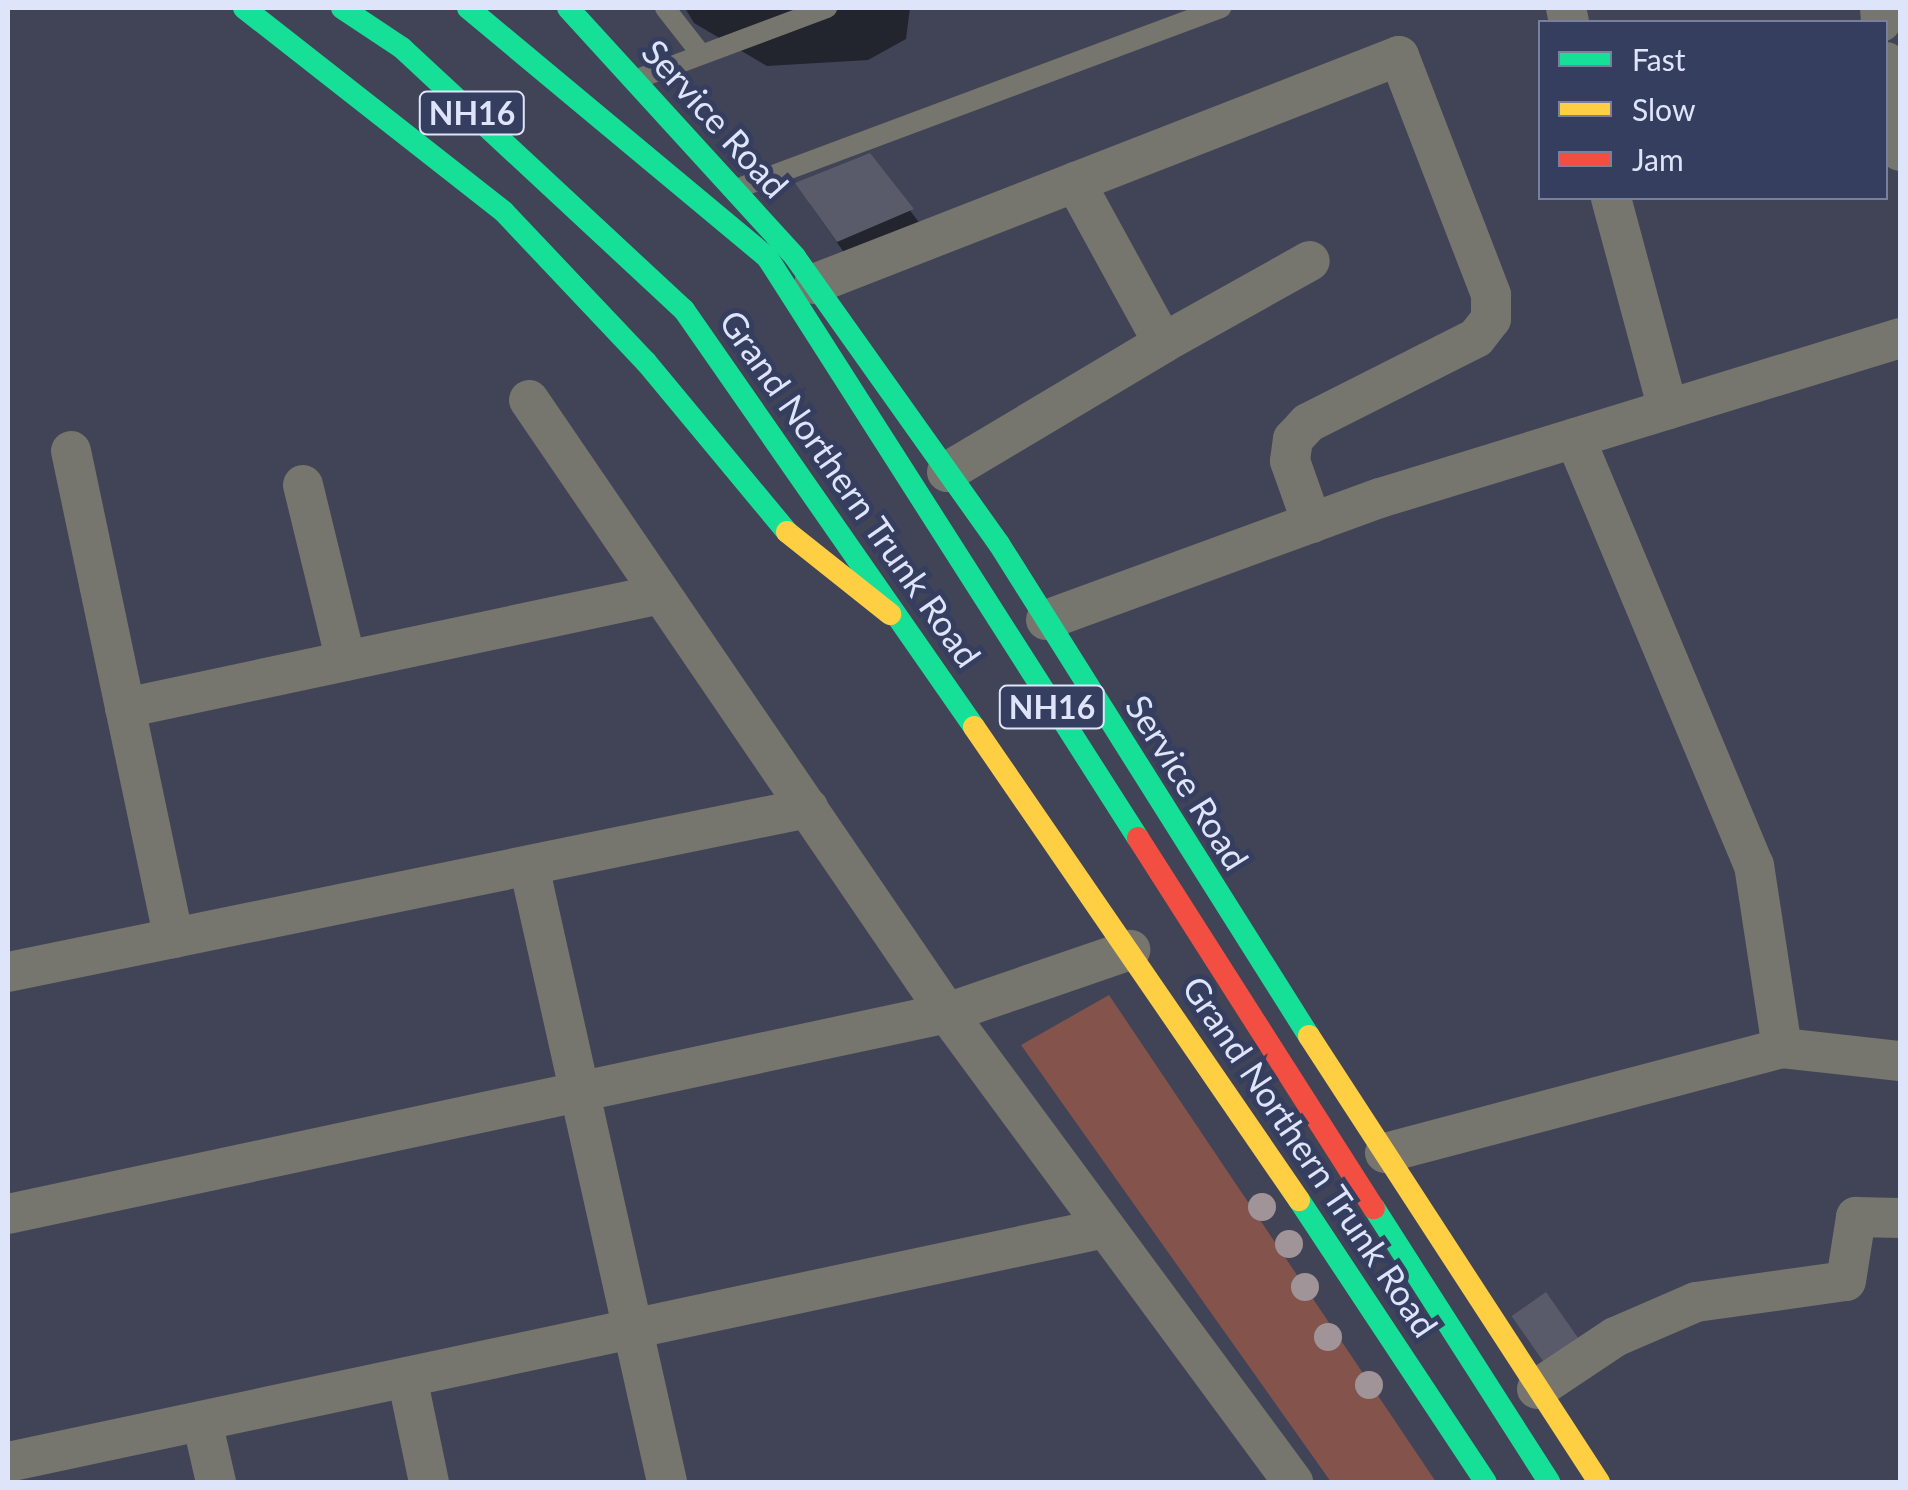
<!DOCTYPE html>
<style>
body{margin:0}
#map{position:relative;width:1908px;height:1490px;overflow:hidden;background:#404456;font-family:Lato,sans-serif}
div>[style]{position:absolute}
.green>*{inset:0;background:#84534b}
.shadow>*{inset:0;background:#0007}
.building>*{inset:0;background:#5a5b6a;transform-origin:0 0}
.lane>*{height:20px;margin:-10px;padding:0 10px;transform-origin:10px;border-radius:10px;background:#76756e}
.street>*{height:40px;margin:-20px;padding:0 20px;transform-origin:20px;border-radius:20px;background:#76756e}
.fast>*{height:22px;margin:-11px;padding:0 11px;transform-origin:11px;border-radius:11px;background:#16e098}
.slow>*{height:22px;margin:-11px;padding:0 11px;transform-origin:11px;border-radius:11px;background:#ffcf43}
.jam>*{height:22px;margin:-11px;padding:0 11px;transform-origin:11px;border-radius:11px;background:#f24e42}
.trees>*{width:28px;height:28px;margin:-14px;border-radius:50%;background:#a19499}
span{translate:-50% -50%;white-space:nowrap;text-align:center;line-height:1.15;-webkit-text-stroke:10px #363e60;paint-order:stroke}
.shield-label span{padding:2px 8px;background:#363e60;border:2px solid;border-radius:8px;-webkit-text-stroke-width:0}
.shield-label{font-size:32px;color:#dee4f9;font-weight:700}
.street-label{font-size:35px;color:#dee4f9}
.frame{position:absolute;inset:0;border:10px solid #dee4f9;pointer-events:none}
.legend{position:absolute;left:1538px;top:20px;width:350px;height:180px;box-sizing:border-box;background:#363e60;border:2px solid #79809d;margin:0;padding:12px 18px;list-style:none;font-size:30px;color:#dee4f9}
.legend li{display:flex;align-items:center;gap:20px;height:50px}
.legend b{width:50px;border:2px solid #79809d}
</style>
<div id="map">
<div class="green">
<i style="clip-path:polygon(1109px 995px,1436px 1482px,1331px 1482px,1021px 1045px)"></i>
</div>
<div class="shadow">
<i style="clip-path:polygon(685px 8px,910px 8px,906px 39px,868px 60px,767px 66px,694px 23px)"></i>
<i style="clip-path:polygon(869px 156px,924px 229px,850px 261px,810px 204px)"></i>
</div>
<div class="building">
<i style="clip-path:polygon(870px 153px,914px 209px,837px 242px,795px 183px)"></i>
<i style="left:1546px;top:1292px;width:67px;height:42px;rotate:55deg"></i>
</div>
<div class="lane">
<i style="left:665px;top:8px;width:58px;rotate:52deg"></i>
<i style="left:637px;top:79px;width:203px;rotate:-20.5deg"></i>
<i style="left:736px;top:189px;width:518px;rotate:-20.47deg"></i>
</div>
<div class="street">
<i style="left:1566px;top:8px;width:14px;rotate:78deg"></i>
<i style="left:1880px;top:8px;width:14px;rotate:86deg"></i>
<i style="left:1886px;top:62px;width:90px;rotate:81.1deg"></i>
<i style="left:1075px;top:182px;width:183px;rotate:61.3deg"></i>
<i style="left:1163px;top:343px;width:168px;rotate:-29.2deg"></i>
<i style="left:1611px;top:198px;width:219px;rotate:74.9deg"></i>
<i style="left:814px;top:284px;width:628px;rotate:-21.29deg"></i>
<i style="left:1399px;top:56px;width:256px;rotate:68.9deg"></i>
<i style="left:1491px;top:295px;width:24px;rotate:90deg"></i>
<i style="left:1491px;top:319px;width:24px;rotate:128deg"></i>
<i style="left:1476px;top:338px;width:188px;rotate:153.2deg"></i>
<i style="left:1308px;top:423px;width:22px;rotate:133deg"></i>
<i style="left:1293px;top:439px;width:22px;rotate:98deg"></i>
<i style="left:1290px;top:461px;width:66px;rotate:70.5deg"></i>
<i style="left:529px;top:400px;width:742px;rotate:55.71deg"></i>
<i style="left:947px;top:1013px;width:583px;rotate:53.58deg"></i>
<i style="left:1575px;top:438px;width:463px;rotate:67.3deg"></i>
<i style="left:1754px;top:865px;width:185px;rotate:81.3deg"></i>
<i style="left:71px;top:451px;width:498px;rotate:78.1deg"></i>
<i style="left:947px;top:472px;width:252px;rotate:-30.8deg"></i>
<i style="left:303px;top:485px;width:181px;rotate:76.3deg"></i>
<i style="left:1046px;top:620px;width:356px;rotate:-20.1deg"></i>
<i style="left:1380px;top:498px;width:544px;rotate:-17.1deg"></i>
<i style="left:125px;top:708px;width:548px;rotate:-12.01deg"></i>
<i style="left:529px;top:866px;width:631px;rotate:77.37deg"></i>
<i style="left:8px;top:972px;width:817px;rotate:-11.59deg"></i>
<i style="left:1385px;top:1153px;width:411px;rotate:-14.8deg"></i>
<i style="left:1782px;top:1048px;width:119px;rotate:6.3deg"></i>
<i style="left:8px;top:1214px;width:960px;rotate:-12.08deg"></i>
<i style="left:947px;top:1013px;width:194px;rotate:-19deg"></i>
<i style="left:407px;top:1377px;width:107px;rotate:78.2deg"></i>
<i style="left:1537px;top:1389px;width:94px;rotate:-33.7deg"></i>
<i style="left:1615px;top:1337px;width:88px;rotate:-23.4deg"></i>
<i style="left:1696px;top:1302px;width:151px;rotate:-8deg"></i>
<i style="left:1846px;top:1281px;width:65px;rotate:-81.1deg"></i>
<i style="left:1856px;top:1217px;width:44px;rotate:1.3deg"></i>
<i style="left:202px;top:1421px;width:63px;rotate:77.1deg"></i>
<i style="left:8px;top:1462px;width:1122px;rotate:-12.04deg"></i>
</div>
<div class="fast">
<i style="left:244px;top:8px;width:330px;rotate:38.1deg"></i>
<i style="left:504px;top:212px;width:207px;rotate:46.6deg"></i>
<i style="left:646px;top:362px;width:221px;rotate:50.3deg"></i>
<i style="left:342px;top:8px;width:72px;rotate:33.7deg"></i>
<i style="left:402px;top:48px;width:385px;rotate:42.9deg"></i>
<i style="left:684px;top:310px;width:508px;rotate:55.18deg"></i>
<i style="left:468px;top:8px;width:389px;rotate:39.8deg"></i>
<i style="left:767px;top:257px;width:689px;rotate:57.44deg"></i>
<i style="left:568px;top:8px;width:337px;rotate:47.6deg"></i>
<i style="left:795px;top:257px;width:352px;rotate:54.6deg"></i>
<i style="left:999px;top:544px;width:582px;rotate:57.79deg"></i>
<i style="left:1299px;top:1200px;width:338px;rotate:56.5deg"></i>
<i style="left:1374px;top:1208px;width:325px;rotate:57.4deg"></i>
</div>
<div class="slow">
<i style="left:787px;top:532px;width:132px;rotate:38.5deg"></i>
<i style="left:974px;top:727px;width:574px;rotate:55.51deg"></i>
<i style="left:1309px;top:1036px;width:532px;rotate:56.97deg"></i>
</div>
<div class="jam">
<i style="left:1138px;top:838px;width:439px;rotate:57.5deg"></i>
</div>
<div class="trees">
<i style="left:1262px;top:1207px"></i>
<i style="left:1289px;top:1244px"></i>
<i style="left:1305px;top:1287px"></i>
<i style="left:1328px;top:1337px"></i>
<i style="left:1369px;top:1385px"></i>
</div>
<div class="shield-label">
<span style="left:472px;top:113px">NH16</span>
<span style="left:1052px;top:707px">NH16</span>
</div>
<div class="street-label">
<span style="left:716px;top:118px;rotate:48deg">Service Road</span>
<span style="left:851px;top:488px;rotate:55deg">Grand Northern Trunk Road</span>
<span style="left:1188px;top:782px;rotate:58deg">Service Road</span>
<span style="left:1311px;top:1156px;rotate:56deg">Grand Northern Trunk Road</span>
</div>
<div class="frame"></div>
<ul class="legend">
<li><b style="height:12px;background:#16e098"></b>Fast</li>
<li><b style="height:12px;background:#ffcf43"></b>Slow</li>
<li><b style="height:12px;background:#f24e42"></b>Jam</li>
</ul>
</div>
